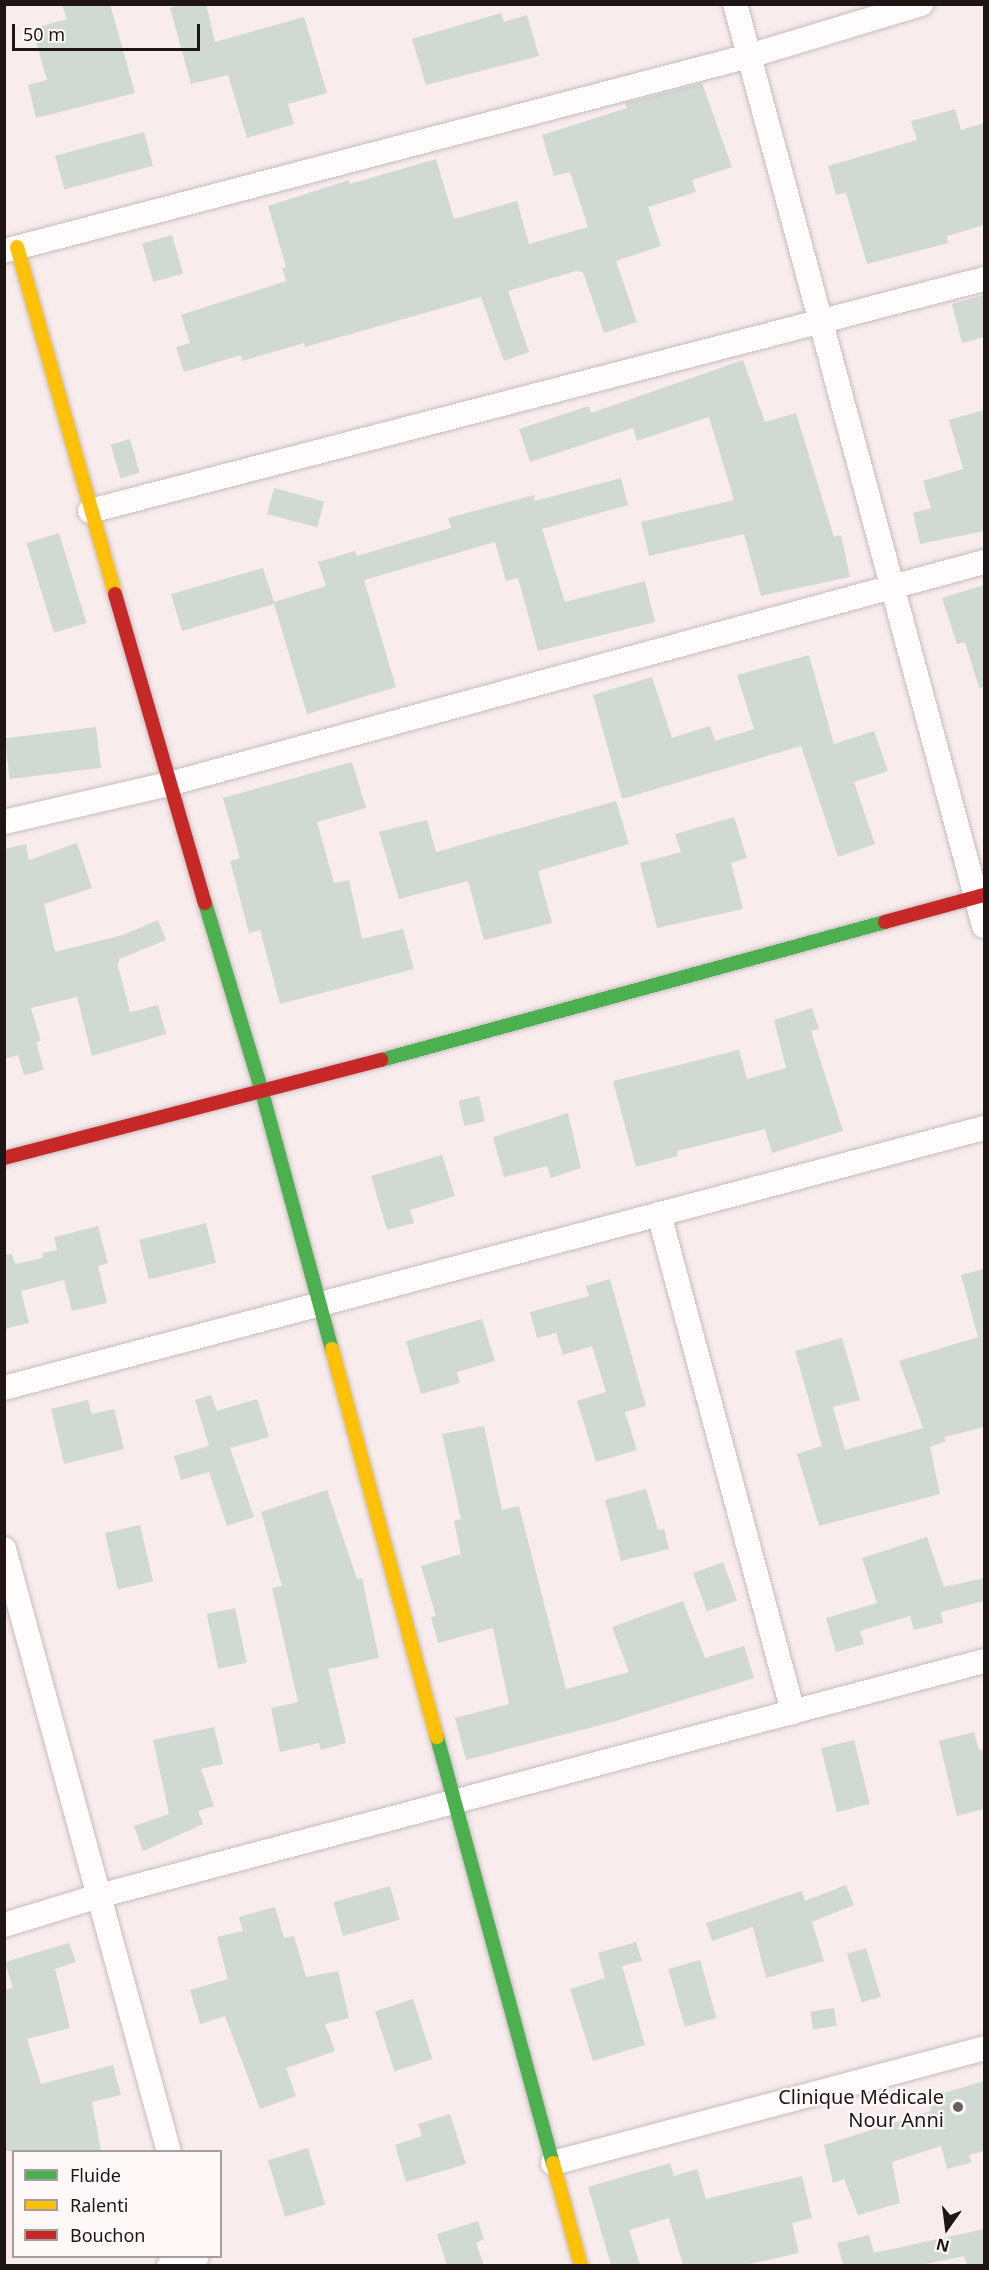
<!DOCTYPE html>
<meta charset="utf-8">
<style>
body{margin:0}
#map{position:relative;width:989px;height:2270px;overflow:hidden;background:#f9ecec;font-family:"Noto Sans",sans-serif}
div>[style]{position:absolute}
.building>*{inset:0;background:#d0d9d4;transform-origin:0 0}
.roads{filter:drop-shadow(0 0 2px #c7bcbc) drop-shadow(0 0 2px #c7bcbc)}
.street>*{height:24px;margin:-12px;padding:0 12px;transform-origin:12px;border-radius:12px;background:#fefcfc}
.fast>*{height:14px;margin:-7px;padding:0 7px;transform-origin:7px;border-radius:7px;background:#4caf50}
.slow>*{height:14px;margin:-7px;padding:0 7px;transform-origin:7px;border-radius:7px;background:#ffc107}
.jam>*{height:14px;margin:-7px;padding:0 7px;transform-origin:7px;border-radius:7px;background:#c62828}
.dots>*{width:16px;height:16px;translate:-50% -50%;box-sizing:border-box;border:3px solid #fff8f9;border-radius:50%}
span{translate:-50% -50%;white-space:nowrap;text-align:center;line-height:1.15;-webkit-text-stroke:4.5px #fff8f9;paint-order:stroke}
.poi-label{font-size:20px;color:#1f1515}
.right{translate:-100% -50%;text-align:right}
.frame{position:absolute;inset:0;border:6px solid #1f1515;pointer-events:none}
.legend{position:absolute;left:12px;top:2150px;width:210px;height:108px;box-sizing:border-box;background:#fff8f9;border:2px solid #a59d9e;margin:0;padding:8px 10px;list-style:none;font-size:18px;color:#1f1515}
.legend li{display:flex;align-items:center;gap:12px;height:30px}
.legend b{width:30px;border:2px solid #a59d9e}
.north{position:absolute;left:917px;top:2198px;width:60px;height:60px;-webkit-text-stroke:4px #fff8f9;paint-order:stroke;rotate:194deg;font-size:16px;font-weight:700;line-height:24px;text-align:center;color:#1f1515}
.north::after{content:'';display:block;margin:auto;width:21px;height:27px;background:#1f1515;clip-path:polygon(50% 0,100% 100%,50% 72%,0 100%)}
.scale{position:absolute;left:12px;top:24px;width:188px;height:27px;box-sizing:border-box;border:3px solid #1f1515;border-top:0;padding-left:8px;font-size:18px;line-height:21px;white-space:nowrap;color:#1f1515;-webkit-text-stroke:4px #fff8f9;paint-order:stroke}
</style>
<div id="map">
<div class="building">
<i style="clip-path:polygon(62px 4px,110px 4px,135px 93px,36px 118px,28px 85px,47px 80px,32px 29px,67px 19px)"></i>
<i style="clip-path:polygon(185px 4px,206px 4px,215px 42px,304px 17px,327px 93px,288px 104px,294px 124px,247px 138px,228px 75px,191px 84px,170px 8px)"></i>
<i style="clip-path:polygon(501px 13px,504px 22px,527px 15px,539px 56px,426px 85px,412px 39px)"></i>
<i style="clip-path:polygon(702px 83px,732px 167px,692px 180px,696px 192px,648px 207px,661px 246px,616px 261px,637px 322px,604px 333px,583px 272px,576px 271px,508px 291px,529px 352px,504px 361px,481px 297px,305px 347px,304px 343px,242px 361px,241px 355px,184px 372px,176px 347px,190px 343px,181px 315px,286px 281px,282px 268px,286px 267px,268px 206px,349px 180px,350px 184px,436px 159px,454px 219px,517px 201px,529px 244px,588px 227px,570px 172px,554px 176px,542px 135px,627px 108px,625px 103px)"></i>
<i style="clip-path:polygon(955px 109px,961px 130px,984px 123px,984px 225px,947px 236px,948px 243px,867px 264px,846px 193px,836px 195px,828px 166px,917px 140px,911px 121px)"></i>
<i style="left:144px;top:132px;width:35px;height:92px;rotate:75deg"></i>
<i style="left:172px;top:235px;width:40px;height:31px;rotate:74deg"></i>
<i style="clip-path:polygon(984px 295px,984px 337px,962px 343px,952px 304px)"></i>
<i style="clip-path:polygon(743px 360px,765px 422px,796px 413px,834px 537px,841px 535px,850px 577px,761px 596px,744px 534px,649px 556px,641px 522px,734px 500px,709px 417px,637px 441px,633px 428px,530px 462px,519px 429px,589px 406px,591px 413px)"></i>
<i style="clip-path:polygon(984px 410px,984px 531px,920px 544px,913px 513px,931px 508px,923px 481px,963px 469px,949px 420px)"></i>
<i style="left:130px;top:439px;width:35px;height:20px;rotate:74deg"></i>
<i style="clip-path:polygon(621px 478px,628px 505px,542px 529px,565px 602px,645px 581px,655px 622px,538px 651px,518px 578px,506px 581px,495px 542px,364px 580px,396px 687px,307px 714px,274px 604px,182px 631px,171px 594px,263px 568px,274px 602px,326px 586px,318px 562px,355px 551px,357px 556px,451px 528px,448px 518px,534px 495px,535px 501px)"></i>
<i style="left:274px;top:488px;width:52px;height:27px;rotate:15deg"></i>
<i style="left:59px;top:533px;width:94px;height:34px;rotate:73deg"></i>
<i style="clip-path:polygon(984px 585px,984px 687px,979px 688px,965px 642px,957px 644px,942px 598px)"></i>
<i style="clip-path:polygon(809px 655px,834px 744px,874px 731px,888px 771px,854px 782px,875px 844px,838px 857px,801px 746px,622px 799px,593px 695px,652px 677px,672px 738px,710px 726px,715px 741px,754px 729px,737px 675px)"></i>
<i style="left:96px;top:727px;width:41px;height:92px;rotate:83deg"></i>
<i style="clip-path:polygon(352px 762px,366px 808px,317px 822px,334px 883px,349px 880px,362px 939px,403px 929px,414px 969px,280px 1004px,260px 930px,249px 933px,230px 861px,240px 858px,223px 798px)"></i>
<i style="clip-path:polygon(616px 801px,629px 844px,538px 871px,552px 923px,484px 940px,468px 881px,399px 899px,379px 832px,427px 820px,436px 852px)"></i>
<i style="clip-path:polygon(734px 817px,747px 858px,731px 863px,743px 909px,657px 928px,640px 863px,681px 852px,675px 834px)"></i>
<i style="clip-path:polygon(77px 843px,92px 888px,44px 904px,55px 952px,123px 935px,158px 920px,166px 940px,119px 959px,118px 966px,130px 1012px,158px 1005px,166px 1034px,92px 1056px,77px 997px,31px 1008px,41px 1041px,36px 1042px,44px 1070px,24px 1075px,18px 1055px,4px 1059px,4px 849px,26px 844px,29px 860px)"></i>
<i style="clip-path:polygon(812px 1008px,819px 1029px,811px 1031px,843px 1131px,772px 1153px,765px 1129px,677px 1151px,678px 1156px,636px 1167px,613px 1081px,739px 1050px,747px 1079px,786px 1068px,774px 1020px)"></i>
<i style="left:479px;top:1096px;width:26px;height:21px;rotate:77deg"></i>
<i style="clip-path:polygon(568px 1113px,581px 1168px,551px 1178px,547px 1166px,504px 1177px,493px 1137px)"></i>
<i style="clip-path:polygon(442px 1155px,455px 1196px,410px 1210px,414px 1223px,387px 1230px,371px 1176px)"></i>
<i style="left:206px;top:1223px;width:41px;height:69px;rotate:76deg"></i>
<i style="clip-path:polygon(98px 1226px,108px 1263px,98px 1266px,107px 1303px,72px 1311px,64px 1280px,21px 1291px,29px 1323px,4px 1329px,4px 1255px,12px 1254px,15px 1264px,43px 1258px,42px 1253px,57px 1250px,54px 1237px)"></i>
<i style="clip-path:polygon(984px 1269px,984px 1427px,944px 1437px,946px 1441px,930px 1447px,940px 1494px,819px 1526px,797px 1454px,822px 1446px,795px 1351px,842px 1338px,860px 1400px,833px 1407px,845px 1450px,923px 1428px,899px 1361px,978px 1337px,961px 1275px)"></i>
<i style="clip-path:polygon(610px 1279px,646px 1406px,625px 1412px,637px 1450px,596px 1462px,577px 1401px,606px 1392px,592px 1346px,563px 1355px,556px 1333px,537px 1338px,530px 1312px,589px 1296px,586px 1286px)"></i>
<i style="clip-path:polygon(482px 1319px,495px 1361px,457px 1372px,460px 1383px,421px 1394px,406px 1341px)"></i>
<i style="clip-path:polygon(211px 1395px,217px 1411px,257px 1399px,269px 1437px,230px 1448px,254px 1517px,227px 1526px,209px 1472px,181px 1480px,174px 1456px,209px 1446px,195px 1400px)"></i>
<i style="clip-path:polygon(88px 1400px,92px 1414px,114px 1409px,124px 1449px,64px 1464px,51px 1409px)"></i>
<i style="clip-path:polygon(484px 1426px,502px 1510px,519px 1506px,566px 1689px,629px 1672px,612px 1627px,683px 1601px,705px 1658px,744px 1646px,754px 1678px,612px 1722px,466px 1760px,455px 1718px,509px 1704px,493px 1628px,438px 1643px,431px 1617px,436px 1616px,421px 1566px,461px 1554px,454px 1521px,461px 1519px,442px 1434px)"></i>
<i style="clip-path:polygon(646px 1489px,658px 1530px,664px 1529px,669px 1549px,621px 1561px,605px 1500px)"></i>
<i style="clip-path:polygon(327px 1490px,357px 1579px,362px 1578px,379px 1658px,328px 1669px,346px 1743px,321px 1750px,319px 1743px,280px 1752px,271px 1708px,298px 1702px,272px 1588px,282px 1586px,261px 1512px)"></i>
<i style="left:140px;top:1525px;width:58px;height:36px;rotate:77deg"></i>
<i style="clip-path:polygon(927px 1537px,944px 1587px,984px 1578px,984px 1601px,941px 1612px,943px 1623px,914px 1630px,910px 1616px,860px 1631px,864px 1644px,836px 1652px,826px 1618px,877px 1603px,862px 1558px)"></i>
<i style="left:723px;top:1562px;width:41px;height:32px;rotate:70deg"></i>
<i style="left:235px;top:1608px;width:56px;height:29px;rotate:78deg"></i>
<i style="clip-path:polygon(214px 1727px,223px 1764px,201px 1769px,214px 1806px,198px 1811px,203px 1824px,143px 1851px,134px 1826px,169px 1814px,153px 1740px)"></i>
<i style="clip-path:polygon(974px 1732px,979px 1750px,984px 1749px,984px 1809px,957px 1816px,939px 1741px)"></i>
<i style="left:854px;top:1740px;width:66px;height:34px;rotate:76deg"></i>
<i style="clip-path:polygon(846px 1885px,854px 1905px,812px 1922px,824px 1961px,766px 1978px,753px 1927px,712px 1941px,706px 1923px,802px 1891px,805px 1901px)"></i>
<i style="left:390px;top:1886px;width:35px;height:59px;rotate:74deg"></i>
<i style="clip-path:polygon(275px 1907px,284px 1938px,294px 1936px,306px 1977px,338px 1971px,349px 2018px,325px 2024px,335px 2051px,286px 2068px,296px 2096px,260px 2109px,225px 2016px,200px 2024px,190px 1990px,228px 1979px,217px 1937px,243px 1931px,239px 1917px)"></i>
<i style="clip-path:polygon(636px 1942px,642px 1961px,622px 1966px,645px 2045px,593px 2061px,570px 1989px,605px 1978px,598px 1953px)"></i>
<i style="clip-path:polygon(69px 1943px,76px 1962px,55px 1969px,70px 2028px,27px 2039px,41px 2084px,113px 2065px,121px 2095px,92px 2102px,101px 2151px,4px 2151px,4px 1990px,13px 1988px,5px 1962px)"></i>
<i style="left:866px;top:1948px;width:51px;height:20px;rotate:73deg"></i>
<i style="left:700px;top:1960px;width:60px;height:33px;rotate:74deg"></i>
<i style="left:413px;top:1999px;width:63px;height:40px;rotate:72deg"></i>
<i style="left:834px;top:2008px;width:18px;height:24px;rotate:81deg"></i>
<i style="clip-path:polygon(984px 2081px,984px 2151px,969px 2155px,972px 2162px,947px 2169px,941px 2146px,892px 2162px,900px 2203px,858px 2215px,844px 2179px,833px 2183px,824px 2145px,931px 2111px,927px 2098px)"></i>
<i style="clip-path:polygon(450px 2114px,466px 2164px,406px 2182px,395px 2145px,422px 2136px,418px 2124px)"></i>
<i style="left:308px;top:2148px;width:59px;height:42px;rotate:73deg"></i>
<i style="clip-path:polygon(670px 2163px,674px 2176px,697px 2169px,706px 2199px,802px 2176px,812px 2218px,792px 2223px,799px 2253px,745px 2265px,683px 2265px,669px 2218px,629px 2230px,640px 2265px,611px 2265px,588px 2187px)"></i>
<i style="clip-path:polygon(478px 2221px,484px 2239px,476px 2243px,484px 2265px,447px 2265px,437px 2234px)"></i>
<i style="clip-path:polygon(984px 2229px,984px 2265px,967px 2265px,964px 2256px,921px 2265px,843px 2265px,837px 2243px,869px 2235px,874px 2253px)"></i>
</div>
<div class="roads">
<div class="street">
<i style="left:735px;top:4px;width:955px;rotate:74.89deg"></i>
<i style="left:4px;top:251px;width:770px;rotate:-14.67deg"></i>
<i style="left:749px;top:56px;width:180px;rotate:-16.8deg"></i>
<i style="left:90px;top:511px;width:924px;rotate:-14.55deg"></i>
<i style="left:4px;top:822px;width:169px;rotate:-13deg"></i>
<i style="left:169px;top:784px;width:845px;rotate:-15.24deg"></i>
<i style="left:659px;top:1214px;width:516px;rotate:74.94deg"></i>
<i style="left:4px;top:1388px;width:1014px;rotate:-14.86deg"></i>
<i style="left:4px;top:1549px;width:625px;rotate:74.7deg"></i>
<i style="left:4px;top:1925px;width:99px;rotate:-17deg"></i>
<i style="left:99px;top:1896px;width:916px;rotate:-14.87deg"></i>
<i style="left:553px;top:2163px;width:446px;rotate:-14.9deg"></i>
<i style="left:169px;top:2266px;width:29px;rotate:-18deg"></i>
</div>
<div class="fast">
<i style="left:205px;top:903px;width:197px;rotate:73.2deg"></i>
<i style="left:262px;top:1092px;width:266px;rotate:74.8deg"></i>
<i style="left:381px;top:1060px;width:523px;rotate:-15.31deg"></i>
<i style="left:437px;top:1737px;width:442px;rotate:74.8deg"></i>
</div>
<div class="slow">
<i style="left:17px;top:247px;width:361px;rotate:74.2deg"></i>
<i style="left:332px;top:1349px;width:402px;rotate:74.9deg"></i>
<i style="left:553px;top:2163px;width:107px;rotate:74.8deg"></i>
</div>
<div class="jam">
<i style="left:115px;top:594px;width:322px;rotate:73.8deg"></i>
<i style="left:885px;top:922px;width:103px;rotate:-15.3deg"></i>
<i style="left:4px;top:1158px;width:390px;rotate:-14.6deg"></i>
</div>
</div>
<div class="dots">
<i style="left:958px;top:2107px;background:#6b6060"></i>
</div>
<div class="poi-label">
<span class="right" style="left:944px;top:2108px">Clinique Médicale<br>Nour Anni</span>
</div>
<div class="frame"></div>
<ul class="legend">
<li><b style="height:8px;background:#4caf50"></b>Fluide</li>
<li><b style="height:8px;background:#ffc107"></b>Ralenti</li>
<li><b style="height:8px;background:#c62828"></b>Bouchon</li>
</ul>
<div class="north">N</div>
<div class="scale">50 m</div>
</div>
